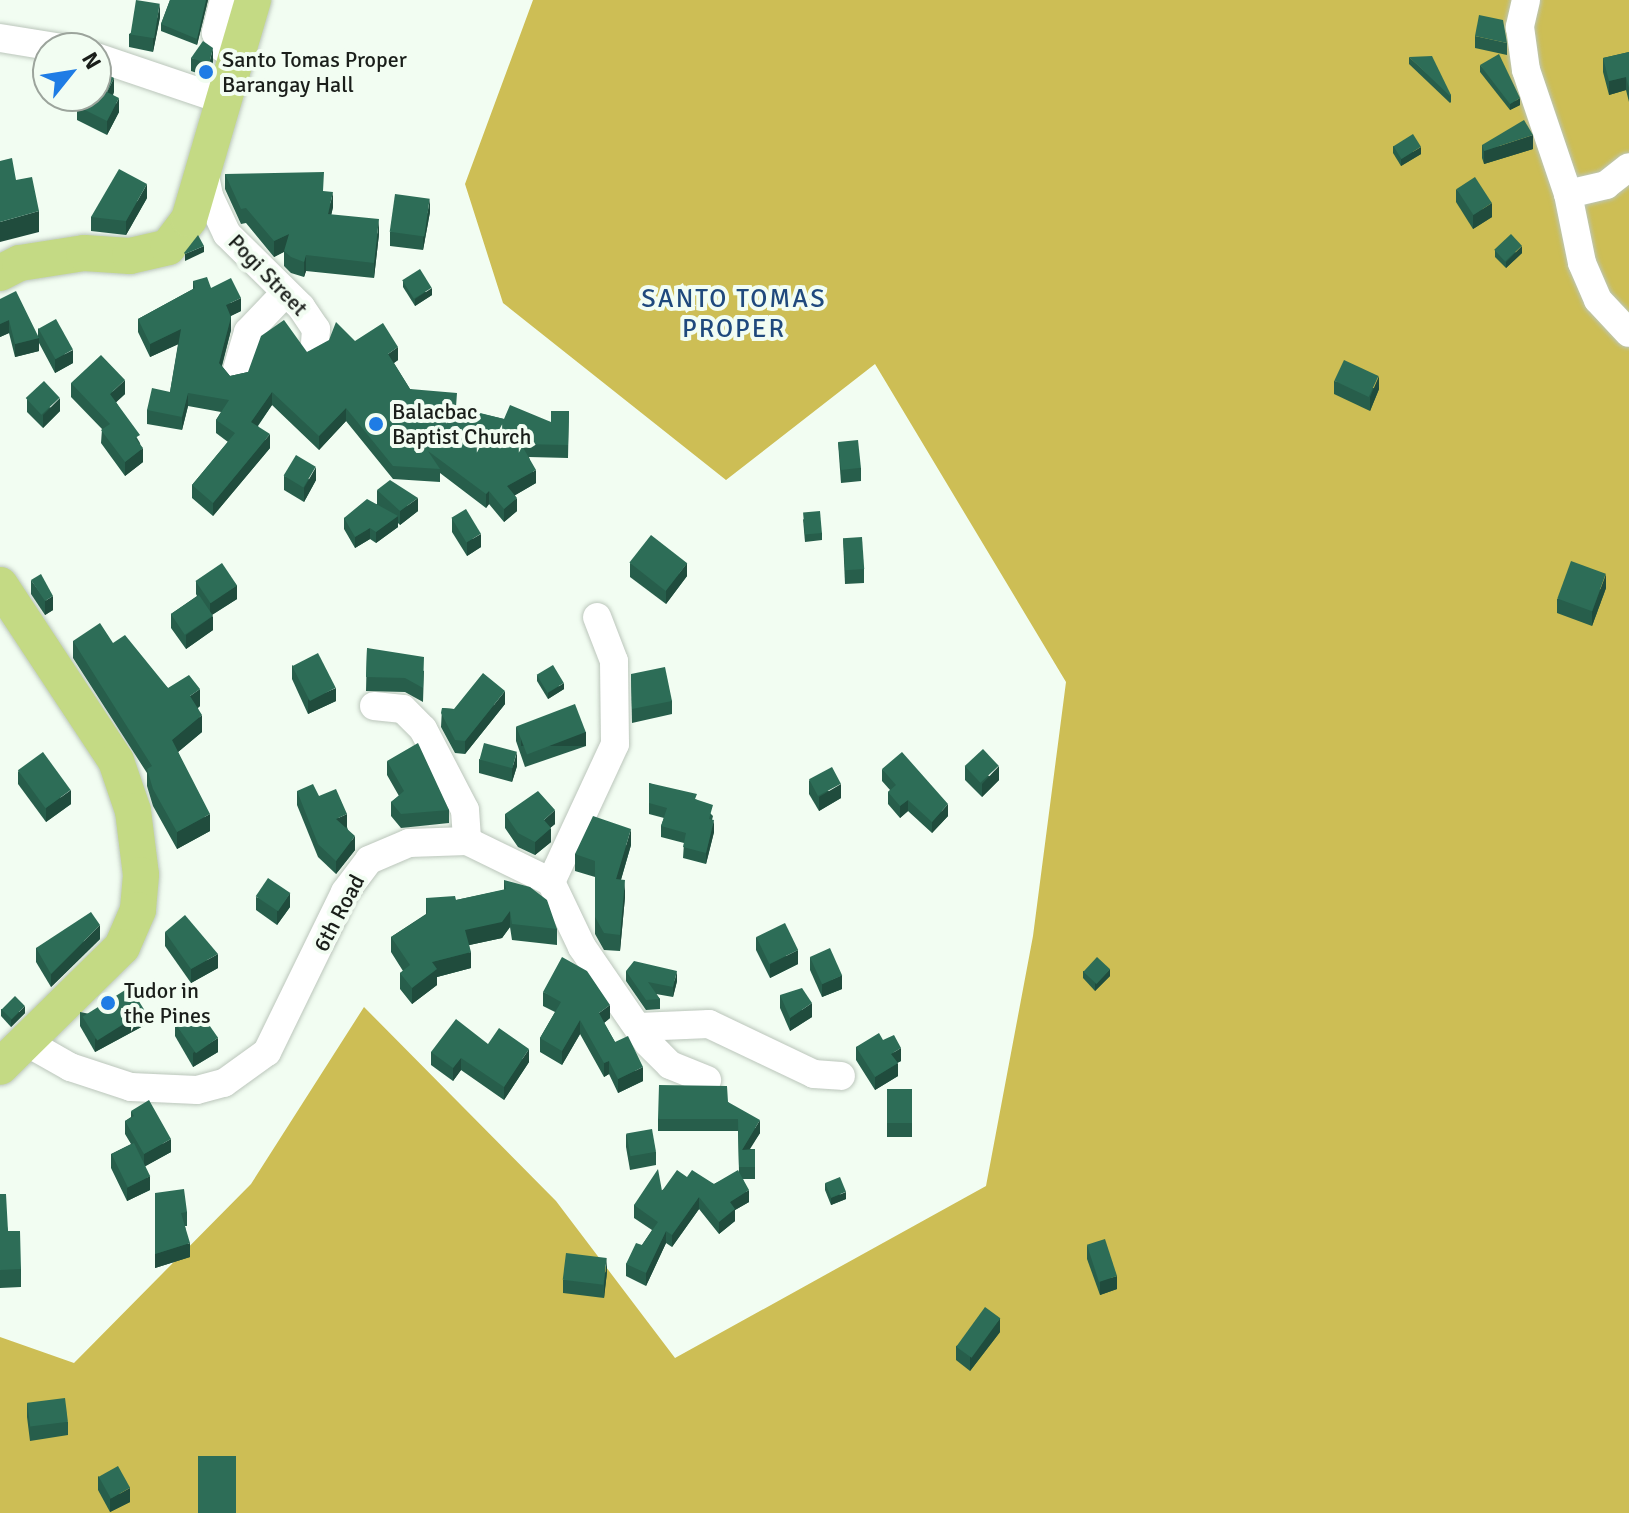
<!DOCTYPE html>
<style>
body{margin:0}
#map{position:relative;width:1629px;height:1513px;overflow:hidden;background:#f2fdf2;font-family:Signika,sans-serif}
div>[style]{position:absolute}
.forest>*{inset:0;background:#cdbe55}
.roads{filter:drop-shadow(0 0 2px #bbc6bb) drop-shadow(0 0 2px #bbc6bb)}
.minor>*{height:28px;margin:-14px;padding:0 14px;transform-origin:14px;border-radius:14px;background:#fff}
.major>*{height:36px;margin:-18px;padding:0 18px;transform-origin:18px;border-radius:18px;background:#c4da84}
.wall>*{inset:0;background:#275e4b;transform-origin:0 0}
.shaded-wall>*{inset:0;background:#204c3d;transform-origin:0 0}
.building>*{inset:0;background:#2d6d57;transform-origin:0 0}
.dots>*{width:22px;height:22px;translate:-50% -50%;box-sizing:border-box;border:4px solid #f2fdf2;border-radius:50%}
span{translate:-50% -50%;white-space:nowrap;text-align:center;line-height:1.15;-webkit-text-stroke:8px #f2fdf2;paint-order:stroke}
.poi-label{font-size:22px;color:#1a1e1a}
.left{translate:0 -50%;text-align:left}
.street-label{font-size:22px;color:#1a1e1a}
.quarter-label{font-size:26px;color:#1f497d;letter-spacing:2px}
.north{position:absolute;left:32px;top:32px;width:80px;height:80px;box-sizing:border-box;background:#f2fdf2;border:2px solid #9ca49c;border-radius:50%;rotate:60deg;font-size:22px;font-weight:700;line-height:32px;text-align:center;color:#1a1e1a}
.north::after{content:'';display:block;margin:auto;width:28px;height:36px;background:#1f7ce5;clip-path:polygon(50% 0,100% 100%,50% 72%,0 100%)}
</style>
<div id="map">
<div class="forest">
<i style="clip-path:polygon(533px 0,1629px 0,1629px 1513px,0 1513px,0 1337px,74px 1363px,251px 1184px,364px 1007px,556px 1201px,675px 1358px,986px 1186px,1033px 936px,1066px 682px,875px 364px,726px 480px,503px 303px,465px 184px)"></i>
</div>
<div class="roads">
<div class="minor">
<i style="left:224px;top:0;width:34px;rotate:104deg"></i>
<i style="left:216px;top:33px;width:17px;rotate:65deg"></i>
<i style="left:223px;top:48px;width:18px;rotate:27deg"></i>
<i style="left:1526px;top:0;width:28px;rotate:103deg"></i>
<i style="left:1520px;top:27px;width:43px;rotate:82.1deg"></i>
<i style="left:1526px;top:70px;width:131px;rotate:71.3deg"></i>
<i style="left:1568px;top:194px;width:70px;rotate:78.5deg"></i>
<i style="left:1582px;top:263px;width:40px;rotate:66.6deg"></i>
<i style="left:1598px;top:300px;width:45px;rotate:46.8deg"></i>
<i style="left:0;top:38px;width:63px;rotate:9.2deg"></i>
<i style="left:96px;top:57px;width:131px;rotate:18.7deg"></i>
<i style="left:203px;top:167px;width:30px;rotate:78deg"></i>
<i style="left:209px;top:196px;width:42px;rotate:64.7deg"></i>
<i style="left:227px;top:234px;width:104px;rotate:44.6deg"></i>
<i style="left:301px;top:307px;width:27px;rotate:56deg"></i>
<i style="left:316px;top:329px;width:14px;rotate:94deg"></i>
<i style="left:1568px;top:194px;width:39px;rotate:-13deg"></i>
<i style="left:1606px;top:185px;width:29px;rotate:-38deg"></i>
<i style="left:236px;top:373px;width:43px;rotate:-73.7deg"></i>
<i style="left:248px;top:332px;width:54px;rotate:-46.5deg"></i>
<i style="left:374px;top:706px;width:29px;rotate:6deg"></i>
<i style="left:403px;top:709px;width:28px;rotate:45deg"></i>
<i style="left:423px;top:729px;width:91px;rotate:62.6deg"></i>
<i style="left:465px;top:810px;width:31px;rotate:86deg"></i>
<i style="left:551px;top:882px;width:152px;rotate:-65.1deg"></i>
<i style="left:615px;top:744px;width:83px;rotate:-90.7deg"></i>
<i style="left:614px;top:661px;width:47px;rotate:-111.1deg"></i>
<i style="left:638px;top:1027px;width:71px;rotate:-2.4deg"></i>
<i style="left:709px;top:1024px;width:116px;rotate:25.5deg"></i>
<i style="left:814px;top:1074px;width:27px;rotate:4deg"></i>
<i style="left:26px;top:1042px;width:51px;rotate:29.6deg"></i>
<i style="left:70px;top:1067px;width:64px;rotate:18.2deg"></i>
<i style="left:131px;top:1087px;width:66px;rotate:2.6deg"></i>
<i style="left:197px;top:1090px;width:28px;rotate:-15deg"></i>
<i style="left:224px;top:1083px;width:53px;rotate:-35.8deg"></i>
<i style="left:267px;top:1052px;width:178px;rotate:-64deg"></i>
<i style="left:345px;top:892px;width:40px;rotate:-53deg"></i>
<i style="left:369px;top:860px;width:43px;rotate:-23deg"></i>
<i style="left:409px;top:843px;width:58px;rotate:-2deg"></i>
<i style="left:467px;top:841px;width:93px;rotate:26deg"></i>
<i style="left:551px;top:882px;width:72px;rotate:64.5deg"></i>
<i style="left:582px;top:947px;width:116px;rotate:55.5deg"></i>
<i style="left:648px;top:1043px;width:31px;rotate:45deg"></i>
<i style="left:670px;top:1065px;width:40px;rotate:22deg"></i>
</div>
<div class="major">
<i style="left:0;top:273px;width:22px;rotate:-27deg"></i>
<i style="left:20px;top:263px;width:65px;rotate:-8.9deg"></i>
<i style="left:84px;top:253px;width:46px;rotate:3.7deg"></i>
<i style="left:130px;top:256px;width:39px;rotate:-13deg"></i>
<i style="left:168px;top:247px;width:35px;rotate:-53deg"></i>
<i style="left:189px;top:219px;width:228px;rotate:-73.7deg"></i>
<i style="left:0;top:585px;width:211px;rotate:56.6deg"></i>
<i style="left:116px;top:761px;width:53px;rotate:71.2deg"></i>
<i style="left:133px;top:811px;width:64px;rotate:82.9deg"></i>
<i style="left:141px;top:875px;width:35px;rotate:95deg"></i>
<i style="left:138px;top:910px;width:40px;rotate:113.4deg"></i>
<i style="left:122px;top:947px;width:171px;rotate:135.5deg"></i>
</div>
</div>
<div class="wall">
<i style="clip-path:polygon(170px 0,208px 0,197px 45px,161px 31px,161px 24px)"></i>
<i style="clip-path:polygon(160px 17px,153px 52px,129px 47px,129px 34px)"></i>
<i style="clip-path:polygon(1475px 36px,1507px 43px,1507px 55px,1475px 48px)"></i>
<i style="clip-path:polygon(1629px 52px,1629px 102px,1626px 90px,1609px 95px,1603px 72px,1603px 58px)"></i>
<i style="clip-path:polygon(1409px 57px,1451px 95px,1451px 102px,1450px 103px,1409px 64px)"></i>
<i style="clip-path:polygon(191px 58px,213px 61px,209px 77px,191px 71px)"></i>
<i style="clip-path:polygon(1480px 65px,1520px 105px,1510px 110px,1480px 72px)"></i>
<i style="clip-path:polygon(114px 92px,113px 95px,119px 112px,107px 135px,77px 120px,77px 106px)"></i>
<i style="clip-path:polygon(1482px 145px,1533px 149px,1484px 164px,1482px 158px)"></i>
<i style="clip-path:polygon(1393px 146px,1421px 154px,1401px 166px,1393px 153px)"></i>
<i style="clip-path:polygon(225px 174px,324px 192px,333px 207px,331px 215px,379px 234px,374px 278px,306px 271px,304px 277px,291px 273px,284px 266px,284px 252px,274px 257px,246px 223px,241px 224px,225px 189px)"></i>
<i style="clip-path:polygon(1456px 189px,1492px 217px,1473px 229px,1456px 202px)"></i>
<i style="clip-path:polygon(147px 198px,126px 235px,91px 231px,91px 217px)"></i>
<i style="clip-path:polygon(430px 212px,423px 250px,390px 246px,390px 232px)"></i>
<i style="clip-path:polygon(1495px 250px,1522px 253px,1506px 268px,1495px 257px)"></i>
<i style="clip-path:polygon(193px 281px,211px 288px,241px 311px,231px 316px,231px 330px,222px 366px,230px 376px,248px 372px,307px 352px,355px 341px,398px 360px,394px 363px,410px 389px,457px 408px,504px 419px,551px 422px,569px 411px,568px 458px,529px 457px,536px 483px,515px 495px,517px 511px,504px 522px,489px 504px,486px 508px,440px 473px,440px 482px,393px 479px,346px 421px,319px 450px,272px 405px,258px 426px,270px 448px,213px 516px,192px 498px,192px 485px,228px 442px,216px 433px,216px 420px,221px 412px,188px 406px,182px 430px,147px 424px,147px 410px,170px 392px,178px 344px,150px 357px,138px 332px,138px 319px,193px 289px)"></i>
<i style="clip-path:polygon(403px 281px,432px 295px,415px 306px,403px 287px)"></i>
<i style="clip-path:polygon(0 299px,38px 337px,38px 328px,73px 363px,55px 373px,39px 343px,39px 351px,15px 357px,9px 333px,0 337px)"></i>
<i style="clip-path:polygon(1334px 381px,1379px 389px,1370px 411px,1334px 394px)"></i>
<i style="clip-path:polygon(71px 383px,125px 394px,116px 402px,140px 443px,143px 462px,125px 476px,101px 443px,102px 429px,71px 397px)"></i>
<i style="clip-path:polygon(27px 399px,60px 411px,43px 428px,27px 412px)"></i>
<i style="clip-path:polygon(838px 442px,861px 468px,861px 481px,841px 483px)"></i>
<i style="clip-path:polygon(284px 476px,316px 480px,304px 502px,284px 490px)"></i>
<i style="clip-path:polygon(377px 490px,418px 511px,400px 525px,398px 523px,398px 527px,376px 543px,370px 539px,355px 548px,344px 529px,344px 518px,377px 504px)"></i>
<i style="clip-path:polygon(452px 518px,481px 547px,467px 556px,452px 532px)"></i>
<i style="clip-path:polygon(803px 519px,822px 533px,822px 540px,805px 542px)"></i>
<i style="clip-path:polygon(843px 538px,864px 569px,864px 583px,845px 584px)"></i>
<i style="clip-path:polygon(630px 563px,687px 576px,666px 604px,630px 577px)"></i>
<i style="clip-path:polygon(31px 580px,53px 610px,45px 615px,31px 594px)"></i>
<i style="clip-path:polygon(196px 581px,237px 599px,212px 615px,213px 630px,186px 649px,171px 628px,171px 614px,197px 596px,196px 594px)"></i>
<i style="clip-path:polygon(1606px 588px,1592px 626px,1557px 613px,1557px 599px)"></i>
<i style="clip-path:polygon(73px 641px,113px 643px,168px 688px,200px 706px,198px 708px,202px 732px,178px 752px,210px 831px,177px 849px,153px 806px,147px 786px,147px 773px,73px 658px)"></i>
<i style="clip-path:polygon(367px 648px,424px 671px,423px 702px,405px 692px,366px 691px)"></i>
<i style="clip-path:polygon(292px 665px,336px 701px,308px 714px,292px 679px)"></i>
<i style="clip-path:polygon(631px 674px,672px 701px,672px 714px,632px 723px)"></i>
<i style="clip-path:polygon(537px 675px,564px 689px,548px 699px,537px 681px)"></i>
<i style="clip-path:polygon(505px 704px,465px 754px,455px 753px,441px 727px,442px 708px,454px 709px)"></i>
<i style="clip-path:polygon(516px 727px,586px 746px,525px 767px,516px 741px)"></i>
<i style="clip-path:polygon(479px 759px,517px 766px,512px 782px,479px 773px)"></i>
<i style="clip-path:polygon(387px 761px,449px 810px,449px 823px,401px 828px,391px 816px,391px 802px,399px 796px,387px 775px)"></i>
<i style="clip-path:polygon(965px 766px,999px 780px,982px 797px,965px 780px)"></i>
<i style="clip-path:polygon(882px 769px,948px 816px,932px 833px,908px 811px,900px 818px,888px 804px,888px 792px,890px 790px,882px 781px)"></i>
<i style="clip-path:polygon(18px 771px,71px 804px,46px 822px,18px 784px)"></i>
<i style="clip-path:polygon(809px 780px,841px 798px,819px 811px,809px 794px)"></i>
<i style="clip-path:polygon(649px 783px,697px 800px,713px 816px,712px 820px,714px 832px,706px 864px,683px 858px,684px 843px,661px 837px,661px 826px,664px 818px,649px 814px)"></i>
<i style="clip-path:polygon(297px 791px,319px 796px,347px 827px,355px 850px,336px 874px,318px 857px,297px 805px)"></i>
<i style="clip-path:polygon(505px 814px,555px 824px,550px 828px,551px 842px,535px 855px,518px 847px,505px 828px)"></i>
<i style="clip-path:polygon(631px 845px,621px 880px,625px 897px,620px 951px,604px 950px,595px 934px,595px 877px,575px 871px,575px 854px)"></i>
<i style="clip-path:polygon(504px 880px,557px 929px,557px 945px,512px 940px,510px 927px,502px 938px,469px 945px,471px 968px,437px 977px,437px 985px,412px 1004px,400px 989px,400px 973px,403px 971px,391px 952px,391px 937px,426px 914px,426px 898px,456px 900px,504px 890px)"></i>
<i style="clip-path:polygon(256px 897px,290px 907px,277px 925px,256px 910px)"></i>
<i style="clip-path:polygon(165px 932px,218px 968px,191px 983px,165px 946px)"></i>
<i style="clip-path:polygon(756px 937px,798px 964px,770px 978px,756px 950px)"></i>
<i style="clip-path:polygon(100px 939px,51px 987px,36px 962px,36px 948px)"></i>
<i style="clip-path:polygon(810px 957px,842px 989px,822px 997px,810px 970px)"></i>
<i style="clip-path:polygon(626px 971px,677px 981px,673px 997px,656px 994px,660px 999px,660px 1009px,646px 1010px,626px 981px)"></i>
<i style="clip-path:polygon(1083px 971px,1110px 976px,1095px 991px,1083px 978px)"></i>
<i style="clip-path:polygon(543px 992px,610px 1018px,604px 1023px,615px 1042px,643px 1081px,618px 1093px,609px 1074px,604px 1077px,580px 1034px,562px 1065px,540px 1052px,540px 1038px,555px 1012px,543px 1006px)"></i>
<i style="clip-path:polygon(780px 995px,812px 1017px,790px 1031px,780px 1008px)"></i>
<i style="clip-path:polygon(1px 1009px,25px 1013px,11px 1027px,1px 1016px)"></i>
<i style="clip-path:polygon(80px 1012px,145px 1025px,95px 1052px,80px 1026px)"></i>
<i style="clip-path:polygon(175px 1023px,218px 1052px,193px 1067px,175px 1036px)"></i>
<i style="clip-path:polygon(883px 1040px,901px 1061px,897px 1063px,898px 1076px,875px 1090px,856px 1060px,856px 1047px)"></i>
<i style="clip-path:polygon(488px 1044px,529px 1062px,504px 1100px,461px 1070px,453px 1081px,431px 1065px,431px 1052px)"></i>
<i style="left:887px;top:1089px;width:25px;height:48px"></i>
<i style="clip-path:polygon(728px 1102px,760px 1133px,749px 1149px,755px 1149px,755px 1179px,743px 1179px,749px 1202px,735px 1210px,735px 1221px,719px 1234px,699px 1209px,672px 1247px,666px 1243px,646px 1286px,626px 1276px,626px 1264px,642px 1245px,652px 1230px,634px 1218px,634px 1205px,687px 1177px,714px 1184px,739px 1172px,738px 1131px,658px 1131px,658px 1119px)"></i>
<i style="clip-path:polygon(131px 1111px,171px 1152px,145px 1166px,150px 1190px,127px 1201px,111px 1168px,111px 1154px,131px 1144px,125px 1134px,125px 1121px,131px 1117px)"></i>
<i style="clip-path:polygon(626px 1134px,656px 1152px,656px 1165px,630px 1170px,626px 1147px)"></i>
<i style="clip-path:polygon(825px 1183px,846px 1199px,831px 1205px,825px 1190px)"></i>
<i style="clip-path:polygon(155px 1193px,187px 1212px,187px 1226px,185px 1226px,190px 1257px,155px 1268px)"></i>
<i style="clip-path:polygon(0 1194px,8px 1231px,21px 1269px,21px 1287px,0 1288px)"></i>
<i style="clip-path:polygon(1087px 1245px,1117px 1289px,1100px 1295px,1087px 1259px)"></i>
<i style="clip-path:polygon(607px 1272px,604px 1298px,563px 1293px,563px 1280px)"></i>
<i style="clip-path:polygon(1000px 1332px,970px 1371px,956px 1360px,956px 1346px)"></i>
<i style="clip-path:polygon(27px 1403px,68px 1422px,68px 1435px,30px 1441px,27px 1417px)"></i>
<i style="clip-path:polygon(98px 1476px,130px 1502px,110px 1512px,98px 1490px)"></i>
</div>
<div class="shaded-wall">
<i style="clip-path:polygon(206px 0,208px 0,197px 45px,197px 39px)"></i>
<i style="clip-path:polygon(160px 4px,160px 17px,153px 52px,153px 38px)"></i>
<i style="clip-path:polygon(213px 48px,213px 61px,209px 77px,209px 64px)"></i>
<i style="clip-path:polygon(1626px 77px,1626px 90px,1609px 95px,1609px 81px)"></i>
<i style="clip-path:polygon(114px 78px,114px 92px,107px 106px,107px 92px)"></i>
<i style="clip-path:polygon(119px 98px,119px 112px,107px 135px,107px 121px)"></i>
<i style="clip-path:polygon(1520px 98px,1520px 105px,1510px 110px,1510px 104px)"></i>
<i style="clip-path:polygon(1533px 135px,1533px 149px,1484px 164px,1484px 151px)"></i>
<i style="clip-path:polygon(1421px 147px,1421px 154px,1401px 166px,1401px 159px)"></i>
<i style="clip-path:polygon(147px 184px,147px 198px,126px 235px,126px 221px)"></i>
<i style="clip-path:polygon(333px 192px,333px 207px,328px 230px,328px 214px)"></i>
<i style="clip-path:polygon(430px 199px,430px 212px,423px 250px,423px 236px)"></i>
<i style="clip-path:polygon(1492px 203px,1492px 217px,1473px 229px,1473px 215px)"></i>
<i style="clip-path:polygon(39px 211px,39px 232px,0 242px,0 222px)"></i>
<i style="clip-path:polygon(379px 219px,379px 234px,374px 278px,374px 263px)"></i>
<i style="clip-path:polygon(289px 234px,289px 249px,274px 257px,274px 241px)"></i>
<i style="clip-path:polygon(204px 246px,204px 252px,185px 261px,185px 254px)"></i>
<i style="clip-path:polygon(1522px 246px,1522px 253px,1506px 268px,1506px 262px)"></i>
<i style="clip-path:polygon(306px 255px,306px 271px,304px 277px,304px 262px)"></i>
<i style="clip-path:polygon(432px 288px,432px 295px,415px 306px,415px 299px)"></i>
<i style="clip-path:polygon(241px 298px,241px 311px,226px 318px,226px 305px)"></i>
<i style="clip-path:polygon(231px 317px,231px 330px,219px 376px,219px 363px)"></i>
<i style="clip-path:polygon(9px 320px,9px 333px,0 337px,0 324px)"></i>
<i style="clip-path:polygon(181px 329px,181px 343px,150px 357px,150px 344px)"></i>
<i style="clip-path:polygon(39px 338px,39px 351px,15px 357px,15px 344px)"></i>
<i style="clip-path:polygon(398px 347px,398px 360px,388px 367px,388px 354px)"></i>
<i style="clip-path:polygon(73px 350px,73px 363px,55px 373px,55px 359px)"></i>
<i style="clip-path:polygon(1379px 376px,1379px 389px,1370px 411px,1370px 397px)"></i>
<i style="clip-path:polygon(125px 380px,125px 394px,110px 408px,110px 394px)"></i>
<i style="clip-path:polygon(272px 392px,272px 405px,251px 435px,251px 422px)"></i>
<i style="clip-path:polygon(188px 393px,188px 406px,182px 430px,182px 417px)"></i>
<i style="clip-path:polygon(60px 398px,60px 411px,43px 428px,43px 415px)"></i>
<i style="clip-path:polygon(346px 408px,346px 421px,319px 450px,319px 436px)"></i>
<i style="clip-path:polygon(270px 434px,270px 448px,213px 516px,213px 503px)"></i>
<i style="clip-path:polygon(143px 448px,143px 462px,125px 476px,125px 462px)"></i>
<i style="clip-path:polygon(316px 467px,316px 480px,304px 502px,304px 488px)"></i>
<i style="clip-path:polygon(536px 470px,536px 483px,507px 500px,507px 486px)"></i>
<i style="clip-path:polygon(489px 491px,489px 504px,486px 508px,486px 494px)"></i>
<i style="clip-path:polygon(418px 498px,418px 511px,400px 525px,400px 511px)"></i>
<i style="clip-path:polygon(517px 498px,517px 511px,504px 522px,504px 509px)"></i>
<i style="clip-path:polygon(398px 516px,398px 527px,376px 543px,376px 532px)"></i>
<i style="clip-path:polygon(370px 528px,370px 539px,355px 548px,355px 537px)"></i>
<i style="clip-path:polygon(481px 534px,481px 547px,467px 556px,467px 542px)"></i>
<i style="clip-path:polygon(687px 563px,687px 576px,666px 604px,666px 590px)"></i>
<i style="clip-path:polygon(1606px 574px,1606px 588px,1592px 626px,1592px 612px)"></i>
<i style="clip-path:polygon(237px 585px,237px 599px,210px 616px,210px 602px)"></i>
<i style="clip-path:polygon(53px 596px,53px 610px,45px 615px,45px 601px)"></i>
<i style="clip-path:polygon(213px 616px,213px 630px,186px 649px,186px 635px)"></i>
<i style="clip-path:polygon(564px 683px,564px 689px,548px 699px,548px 693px)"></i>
<i style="clip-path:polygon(336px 688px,336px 701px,308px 714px,308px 700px)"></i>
<i style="clip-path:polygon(200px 689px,200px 706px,190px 713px,190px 696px)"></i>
<i style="clip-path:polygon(505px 691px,505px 704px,465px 754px,465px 741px)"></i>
<i style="clip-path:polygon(202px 715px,202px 732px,172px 757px,172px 740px)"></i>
<i style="left:586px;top:732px;width:14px;height:65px;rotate:90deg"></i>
<i style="clip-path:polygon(517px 752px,517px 766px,512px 782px,512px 769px)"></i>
<i style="clip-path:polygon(999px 766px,999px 780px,982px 797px,982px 784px)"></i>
<i style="clip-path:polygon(841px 784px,841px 798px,819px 811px,819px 797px)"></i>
<i style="clip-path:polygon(71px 790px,71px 804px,46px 822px,46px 808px)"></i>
<i style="clip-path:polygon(908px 800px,908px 811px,900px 818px,900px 806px)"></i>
<i style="clip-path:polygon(948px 804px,948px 816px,932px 833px,932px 822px)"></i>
<i style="clip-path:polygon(555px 810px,555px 824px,544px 833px,544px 820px)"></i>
<i style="clip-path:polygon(210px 814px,210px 831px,177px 849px,177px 832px)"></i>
<i style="clip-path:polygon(347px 814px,347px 827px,336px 832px,336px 819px)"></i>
<i style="clip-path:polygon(714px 820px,714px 832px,706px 864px,706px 853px)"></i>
<i style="clip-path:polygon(551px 828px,551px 842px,535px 855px,535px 842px)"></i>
<i style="clip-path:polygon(631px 829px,631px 845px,616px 896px,616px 879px)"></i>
<i style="clip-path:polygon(355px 836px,355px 850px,336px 874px,336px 861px)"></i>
<i style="clip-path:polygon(625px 880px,625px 897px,620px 951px,620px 935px)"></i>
<i style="clip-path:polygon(290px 893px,290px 907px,277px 925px,277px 911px)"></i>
<i style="clip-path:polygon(510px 911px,510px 927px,502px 938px,465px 946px,465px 930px)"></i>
<i style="clip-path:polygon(100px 925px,100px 939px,51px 987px,51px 974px)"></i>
<i style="clip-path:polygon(798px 950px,798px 964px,770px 978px,770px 964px)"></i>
<i style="clip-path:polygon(471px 952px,471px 968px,437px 977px,437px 985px,412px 1004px,412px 988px,432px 962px)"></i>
<i style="clip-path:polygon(218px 954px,218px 968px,191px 983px,191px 969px)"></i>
<i style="clip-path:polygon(1110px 969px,1110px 976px,1095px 991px,1095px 984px)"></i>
<i style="clip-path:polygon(677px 971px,677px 981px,673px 997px,673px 987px)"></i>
<i style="clip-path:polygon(842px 975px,842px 989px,822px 997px,822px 984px)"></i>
<i style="clip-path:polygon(812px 1003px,812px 1017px,790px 1031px,790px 1018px)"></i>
<i style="clip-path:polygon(610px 1005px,610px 1018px,599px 1027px,599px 1013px)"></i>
<i style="clip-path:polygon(25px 1006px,25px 1013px,11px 1027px,11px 1020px)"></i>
<i style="clip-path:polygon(145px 1011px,145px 1025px,95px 1052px,95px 1039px)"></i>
<i style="clip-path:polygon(580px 1020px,580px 1034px,562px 1065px,562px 1051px)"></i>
<i style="clip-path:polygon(218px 1038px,218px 1052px,193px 1067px,193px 1053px)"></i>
<i style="clip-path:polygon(901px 1048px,901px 1061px,891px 1066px,891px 1054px)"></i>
<i style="clip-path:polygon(529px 1049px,529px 1062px,504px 1100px,504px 1087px)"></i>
<i style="clip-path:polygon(461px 1058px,461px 1070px,453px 1081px,453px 1068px)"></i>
<i style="clip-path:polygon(609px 1061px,609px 1074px,604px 1077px,604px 1063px)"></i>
<i style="clip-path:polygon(898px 1063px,898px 1076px,875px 1090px,875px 1077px)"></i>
<i style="clip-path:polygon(643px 1067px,643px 1081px,618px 1093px,618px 1079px)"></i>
<i style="clip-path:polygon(760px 1120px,760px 1133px,742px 1162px,742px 1150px)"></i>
<i style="clip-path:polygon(171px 1139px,171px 1152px,144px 1167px,144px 1154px)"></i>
<i style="clip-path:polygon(150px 1176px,150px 1190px,127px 1201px,127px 1188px)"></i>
<i style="clip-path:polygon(749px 1190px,749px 1202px,735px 1210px,735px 1221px,719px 1234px,719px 1222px,730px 1202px)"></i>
<i style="clip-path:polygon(846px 1192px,846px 1199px,831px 1205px,831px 1198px)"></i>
<i style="clip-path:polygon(699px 1197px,699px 1209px,672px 1247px,672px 1235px)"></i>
<i style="clip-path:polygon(666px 1231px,666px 1243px,646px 1286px,646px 1273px)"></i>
<i style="clip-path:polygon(190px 1243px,190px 1257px,155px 1268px,155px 1254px)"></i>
<i style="clip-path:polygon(607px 1258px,607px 1272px,604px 1298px,604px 1285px)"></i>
<i style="clip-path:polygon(1117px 1276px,1117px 1289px,1100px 1295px,1100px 1281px)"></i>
<i style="clip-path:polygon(1000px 1318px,1000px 1332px,970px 1371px,970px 1357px)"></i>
<i style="clip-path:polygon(130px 1488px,130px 1502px,110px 1512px,110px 1499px)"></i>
</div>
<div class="building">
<i style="left:136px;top:0;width:24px;height:35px;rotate:9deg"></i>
<i style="clip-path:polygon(170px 0,206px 0,197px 39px,161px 24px)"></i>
<i style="clip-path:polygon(1479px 15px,1503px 20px,1507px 43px,1475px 36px)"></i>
<i style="clip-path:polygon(203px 41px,213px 48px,209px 64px,191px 58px)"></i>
<i style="clip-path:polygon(1629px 52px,1629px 88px,1626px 77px,1609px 81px,1603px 58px)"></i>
<i style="clip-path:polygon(1499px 54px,1520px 98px,1510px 104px,1480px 65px)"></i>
<i style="clip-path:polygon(1432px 56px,1451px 95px,1450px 96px,1409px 57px)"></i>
<i style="clip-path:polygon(96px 69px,114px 78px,107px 92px,119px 98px,107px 121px,77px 106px,82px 96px,96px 96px)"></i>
<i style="clip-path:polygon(1524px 120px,1533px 135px,1484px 151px,1482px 145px)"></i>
<i style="left:1413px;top:134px;width:15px;height:23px;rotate:58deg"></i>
<i style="clip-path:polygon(12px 158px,16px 180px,32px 177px,39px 211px,0 222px,0 161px)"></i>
<i style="clip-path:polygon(119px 169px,147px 184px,126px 221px,91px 217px)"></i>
<i style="clip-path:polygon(324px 172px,323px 191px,333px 192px,328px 214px,379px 219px,374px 263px,306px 255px,304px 262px,291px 257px,284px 251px,289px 234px,274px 241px,246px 208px,241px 209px,225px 174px)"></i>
<i style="left:1475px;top:177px;width:31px;height:22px;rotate:57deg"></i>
<i style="left:395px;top:194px;width:35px;height:38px;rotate:8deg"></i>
<i style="left:1511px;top:234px;width:16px;height:23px;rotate:47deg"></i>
<i style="clip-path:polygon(198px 235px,204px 246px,185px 254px,184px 253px)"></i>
<i style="left:420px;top:269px;width:22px;height:21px;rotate:58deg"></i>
<i style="clip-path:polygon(207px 277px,211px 288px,231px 278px,241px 298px,226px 305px,231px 317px,219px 363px,230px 376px,248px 372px,261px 336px,284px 320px,307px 352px,329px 340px,336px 322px,355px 341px,383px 323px,398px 347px,388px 354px,410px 389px,457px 393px,456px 407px,504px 419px,510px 405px,551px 422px,551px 411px,569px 411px,568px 445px,521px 444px,536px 470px,507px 486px,517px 498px,504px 509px,489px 491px,486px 494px,428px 451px,440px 469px,393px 466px,346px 408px,319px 436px,272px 392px,251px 422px,270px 434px,213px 503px,192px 485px,235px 433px,216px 420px,229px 400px,188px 393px,182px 417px,147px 410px,152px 388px,170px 392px,181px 329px,150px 344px,138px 319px,195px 288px,193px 281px)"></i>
<i style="clip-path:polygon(16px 291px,39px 338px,15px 344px,9px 320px,0 324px,0 299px)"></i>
<i style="left:56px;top:319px;width:35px;height:20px;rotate:61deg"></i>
<i style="clip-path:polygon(101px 355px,125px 380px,110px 394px,140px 435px,135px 438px,143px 448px,125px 462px,101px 430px,110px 424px,71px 383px)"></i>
<i style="left:1344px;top:360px;width:38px;height:23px;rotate:25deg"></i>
<i style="left:44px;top:381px;width:23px;height:25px;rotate:47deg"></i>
<i style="left:858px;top:440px;width:28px;height:20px;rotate:84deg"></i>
<i style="left:296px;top:455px;width:23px;height:24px;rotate:31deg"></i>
<i style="clip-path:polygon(390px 480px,418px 498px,400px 511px,377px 490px)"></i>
<i style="clip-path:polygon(367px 499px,398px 516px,376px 532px,370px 528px,355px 537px,344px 518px)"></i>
<i style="left:466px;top:509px;width:29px;height:17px;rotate:59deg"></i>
<i style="left:820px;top:511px;width:22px;height:17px;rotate:85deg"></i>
<i style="left:651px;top:535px;width:46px;height:35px;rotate:38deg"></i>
<i style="left:862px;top:537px;width:32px;height:19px;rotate:86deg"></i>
<i style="left:1571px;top:561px;width:37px;height:40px;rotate:20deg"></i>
<i style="left:222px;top:563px;width:27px;height:32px;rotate:56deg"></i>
<i style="clip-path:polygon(41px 574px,53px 596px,45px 601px,31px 580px)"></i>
<i style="left:199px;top:595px;width:25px;height:34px;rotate:56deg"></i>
<i style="clip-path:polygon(100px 623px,113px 643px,125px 635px,168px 688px,189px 675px,200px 689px,190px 696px,202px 715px,172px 740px,210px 814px,177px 832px,153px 789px,147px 769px,152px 766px,73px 641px)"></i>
<i style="clip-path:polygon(367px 648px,424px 657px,423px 688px,405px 678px,366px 677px)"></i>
<i style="left:318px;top:653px;width:39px;height:29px;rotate:63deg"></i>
<i style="left:553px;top:665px;width:21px;height:19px;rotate:59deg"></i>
<i style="clip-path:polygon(665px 667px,672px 701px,632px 709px,631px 674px)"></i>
<i style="clip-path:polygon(483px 673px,505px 691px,465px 741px,455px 740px,441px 713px,442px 708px,454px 709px)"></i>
<i style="left:575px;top:704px;width:30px;height:63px;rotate:69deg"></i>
<i style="clip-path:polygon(418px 743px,449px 810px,401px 814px,391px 802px,404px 791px,387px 761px)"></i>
<i style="left:484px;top:743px;width:34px;height:17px;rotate:15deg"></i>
<i style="left:983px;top:749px;width:23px;height:25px;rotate:47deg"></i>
<i style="left:43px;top:752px;width:47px;height:31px;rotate:54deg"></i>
<i style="clip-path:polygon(902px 752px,948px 804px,932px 822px,908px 800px,900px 806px,888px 792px,896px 785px,882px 769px)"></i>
<i style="left:832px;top:767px;width:19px;height:26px;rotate:62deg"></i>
<i style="clip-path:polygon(649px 783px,697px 794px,695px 799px,713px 805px,709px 819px,714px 820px,706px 853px,683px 847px,686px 833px,661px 826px,667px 808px,649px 803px)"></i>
<i style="clip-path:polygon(313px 784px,319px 796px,336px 789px,347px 814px,336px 819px,355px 836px,336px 861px,318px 844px,297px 791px)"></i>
<i style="clip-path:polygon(538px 791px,555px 810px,544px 820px,551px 828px,535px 842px,518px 833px,505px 814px)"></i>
<i style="clip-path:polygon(593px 816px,631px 829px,616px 879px,625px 880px,620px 935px,604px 933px,595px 917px,595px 861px,575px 854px)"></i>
<i style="left:268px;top:878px;width:27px;height:22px;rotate:34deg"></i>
<i style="clip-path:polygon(504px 880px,530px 887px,547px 900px,557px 929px,512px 924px,510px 911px,502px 922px,465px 930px,471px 952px,432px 962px,437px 969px,412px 988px,400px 973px,410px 965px,391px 937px,427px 914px,426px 898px,455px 896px,456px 900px,506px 889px)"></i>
<i style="clip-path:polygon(91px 912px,100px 925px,51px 974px,36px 948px)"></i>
<i style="clip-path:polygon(185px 915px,218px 954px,191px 969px,165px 932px)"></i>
<i style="left:785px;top:923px;width:30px;height:32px;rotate:64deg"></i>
<i style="left:830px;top:948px;width:30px;height:22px;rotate:66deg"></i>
<i style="clip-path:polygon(562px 957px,587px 971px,610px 1005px,599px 1013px,615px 1042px,628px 1036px,643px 1067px,618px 1079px,609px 1061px,604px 1063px,580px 1020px,562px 1051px,540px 1038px,561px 1002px,543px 992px)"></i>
<i style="left:1097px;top:957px;width:18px;height:20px;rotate:43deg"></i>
<i style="clip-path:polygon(634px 961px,677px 971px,673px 987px,648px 982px,660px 999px,646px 1000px,626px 971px)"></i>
<i style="left:130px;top:987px;width:28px;height:56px;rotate:58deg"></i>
<i style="clip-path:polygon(802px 988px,812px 1003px,790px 1018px,780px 995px)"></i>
<i style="left:15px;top:996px;width:14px;height:19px;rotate:45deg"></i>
<i style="left:198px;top:1009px;width:35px;height:27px;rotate:55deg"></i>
<i style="clip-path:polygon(456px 1019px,488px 1044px,499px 1028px,529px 1049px,504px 1087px,461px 1058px,453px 1068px,431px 1052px)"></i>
<i style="clip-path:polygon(879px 1033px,883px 1040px,894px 1035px,901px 1048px,891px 1054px,898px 1063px,875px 1077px,856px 1047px)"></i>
<i style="clip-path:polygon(659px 1085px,727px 1086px,728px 1102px,760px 1120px,742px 1150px,755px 1149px,755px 1167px,739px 1167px,738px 1119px,658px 1119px)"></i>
<i style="left:887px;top:1089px;width:25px;height:34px"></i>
<i style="clip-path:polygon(149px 1100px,171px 1139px,144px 1154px,125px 1121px,134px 1116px,131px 1111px)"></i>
<i style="left:652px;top:1129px;width:23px;height:26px;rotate:80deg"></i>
<i style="left:134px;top:1143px;width:37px;height:25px;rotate:64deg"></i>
<i style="clip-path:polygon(658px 1169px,662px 1191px,677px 1170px,687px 1177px,692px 1170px,714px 1184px,738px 1170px,749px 1190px,730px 1202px,735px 1209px,719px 1222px,699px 1197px,672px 1235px,666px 1231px,646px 1273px,626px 1264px,636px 1243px,642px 1245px,658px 1222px,634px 1205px)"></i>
<i style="left:840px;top:1177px;width:16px;height:16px;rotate:68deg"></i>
<i style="clip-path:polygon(184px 1189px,187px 1212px,181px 1213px,190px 1243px,155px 1254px,155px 1193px)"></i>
<i style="clip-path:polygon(0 1194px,6px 1194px,8px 1231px,20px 1231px,21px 1269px,0 1270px)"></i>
<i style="left:1105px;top:1239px;width:39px;height:19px;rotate:72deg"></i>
<i style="left:566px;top:1253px;width:41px;height:27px;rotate:7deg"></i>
<i style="left:985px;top:1307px;width:19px;height:49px;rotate:36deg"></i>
<i style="left:65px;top:1398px;width:24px;height:38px;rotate:83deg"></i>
<i style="left:198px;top:1456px;width:38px;height:57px"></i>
<i style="left:118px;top:1466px;width:25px;height:22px;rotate:61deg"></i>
</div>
<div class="dots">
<i style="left:206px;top:72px;background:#1f7ce5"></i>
<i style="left:376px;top:424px;background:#1f7ce5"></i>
<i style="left:108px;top:1003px;background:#1f7ce5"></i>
</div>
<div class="poi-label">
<span class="left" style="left:222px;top:72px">Santo Tomas Proper<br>Barangay Hall</span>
<span class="left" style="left:392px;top:424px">Balacbac<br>Baptist Church</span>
<span class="left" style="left:124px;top:1003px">Tudor in<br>the Pines</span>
</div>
<div class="street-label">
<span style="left:268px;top:275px;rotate:46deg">Pogi Street</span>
<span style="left:339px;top:913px;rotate:-62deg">6th Road</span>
</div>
<div class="quarter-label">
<span style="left:734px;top:315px">SANTO TOMAS<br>PROPER</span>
</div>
<div class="north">N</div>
</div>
